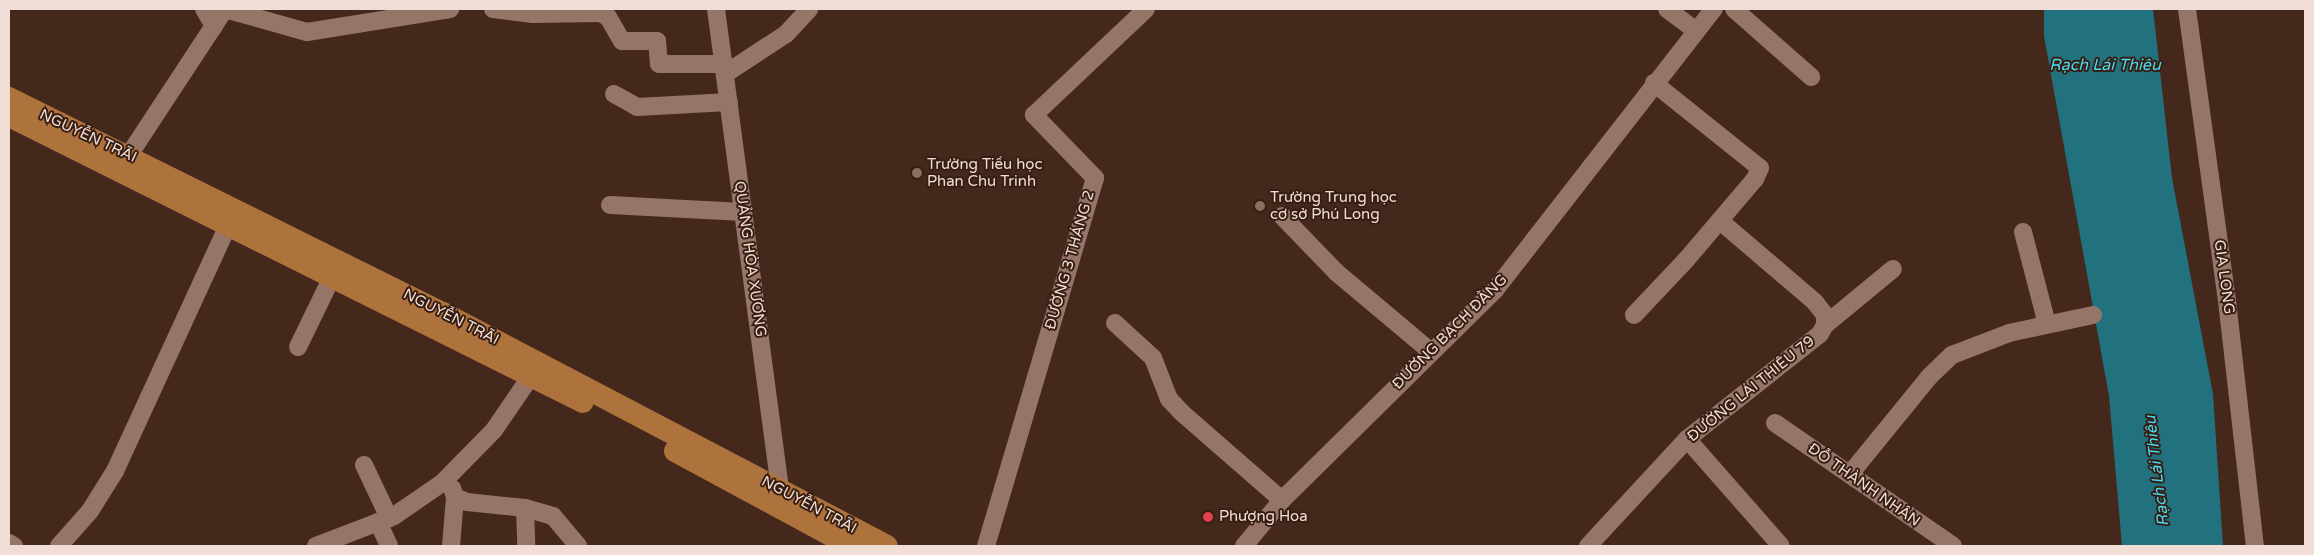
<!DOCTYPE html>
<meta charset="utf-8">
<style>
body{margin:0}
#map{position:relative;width:2314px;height:555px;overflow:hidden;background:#43281b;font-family:"Varela Round",sans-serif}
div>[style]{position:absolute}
.water>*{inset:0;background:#21717f}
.minor>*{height:18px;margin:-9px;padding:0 9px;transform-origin:9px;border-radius:9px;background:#957567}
.major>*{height:22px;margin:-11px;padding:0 11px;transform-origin:11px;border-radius:11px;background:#ae723c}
.dots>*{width:14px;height:14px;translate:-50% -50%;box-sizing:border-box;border:2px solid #381e12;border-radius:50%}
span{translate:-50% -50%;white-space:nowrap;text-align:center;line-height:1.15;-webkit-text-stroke:4px #381e12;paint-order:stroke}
.street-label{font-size:15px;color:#f0ded6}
.poi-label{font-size:15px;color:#f0ded6}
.left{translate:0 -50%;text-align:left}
.water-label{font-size:16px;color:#46dbf4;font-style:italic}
.frame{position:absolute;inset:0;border:10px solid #f0ded6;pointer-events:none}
</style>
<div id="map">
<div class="water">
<i style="clip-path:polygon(2044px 9px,2153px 9px,2172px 178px,2213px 394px,2223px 546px,2122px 546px,2109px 396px,2044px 36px)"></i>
</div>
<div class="minor">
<i style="left:204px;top:9px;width:20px;rotate:60deg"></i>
<i style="left:225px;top:9px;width:85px;rotate:15.7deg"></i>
<i style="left:307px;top:32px;width:145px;rotate:-9.1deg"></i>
<i style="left:493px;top:9px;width:40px;rotate:7.1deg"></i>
<i style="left:533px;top:14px;width:67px;rotate:-0.9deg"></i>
<i style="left:600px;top:13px;width:9px;rotate:27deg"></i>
<i style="left:608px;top:17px;width:28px;rotate:60deg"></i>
<i style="left:622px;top:41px;width:35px"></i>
<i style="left:657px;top:41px;width:23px;rotate:85deg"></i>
<i style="left:659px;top:64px;width:65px"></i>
<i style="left:716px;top:9px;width:494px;rotate:82.4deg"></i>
<i style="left:1667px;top:9px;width:36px;rotate:37deg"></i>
<i style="left:1734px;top:9px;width:103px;rotate:41.4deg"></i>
<i style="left:2187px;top:9px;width:295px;rotate:82.2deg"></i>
<i style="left:2227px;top:301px;width:247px;rotate:83.5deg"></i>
<i style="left:725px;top:74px;width:73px;rotate:-33.3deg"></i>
<i style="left:786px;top:34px;width:34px;rotate:-47deg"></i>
<i style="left:614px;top:94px;width:26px;rotate:29deg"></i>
<i style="left:637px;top:107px;width:92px;rotate:-3.1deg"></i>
<i style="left:129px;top:155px;width:175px;rotate:-56.7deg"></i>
<i style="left:610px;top:205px;width:133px;rotate:3deg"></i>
<i style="left:1282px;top:216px;width:78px;rotate:46deg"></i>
<i style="left:1336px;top:272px;width:123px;rotate:40deg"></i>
<i style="left:2023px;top:232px;width:95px;rotate:75.4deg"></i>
<i style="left:1634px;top:315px;width:76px;rotate:-46.6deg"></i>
<i style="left:1686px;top:260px;width:106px;rotate:-49.6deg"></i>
<i style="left:1755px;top:179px;width:12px;rotate:-66deg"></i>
<i style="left:1760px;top:168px;width:136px;rotate:-141.3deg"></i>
<i style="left:1115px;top:323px;width:52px;rotate:42.6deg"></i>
<i style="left:1153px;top:358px;width:44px;rotate:68.7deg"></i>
<i style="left:1169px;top:399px;width:18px;rotate:47deg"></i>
<i style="left:1181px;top:412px;width:134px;rotate:41.1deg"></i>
<i style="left:1825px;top:325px;width:88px;rotate:-39.5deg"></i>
<i style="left:298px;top:347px;width:80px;rotate:-64.1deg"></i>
<i style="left:1775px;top:423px;width:216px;rotate:34.6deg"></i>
<i style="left:1687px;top:439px;width:142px;rotate:48.7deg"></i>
<i style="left:364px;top:465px;width:59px;rotate:64.7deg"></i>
<i style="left:1850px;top:474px;width:125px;rotate:-50.8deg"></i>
<i style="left:1929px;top:377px;width:32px;rotate:-44deg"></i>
<i style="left:1952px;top:355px;width:61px;rotate:-21.1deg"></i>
<i style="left:2009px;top:333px;width:86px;rotate:-12.1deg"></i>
<i style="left:455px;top:497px;width:13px;rotate:23deg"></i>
<i style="left:467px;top:502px;width:58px;rotate:5.9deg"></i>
<i style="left:525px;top:508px;width:29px;rotate:16deg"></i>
<i style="left:553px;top:516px;width:39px;rotate:50deg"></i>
<i style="left:525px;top:508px;width:38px;rotate:88deg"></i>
<i style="left:378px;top:522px;width:26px;rotate:65deg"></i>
<i style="left:9px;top:543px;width:6px;rotate:31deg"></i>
<i style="left:59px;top:546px;width:47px;rotate:-48.5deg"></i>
<i style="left:90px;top:511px;width:47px;rotate:-58deg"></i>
<i style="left:115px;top:471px;width:273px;rotate:-65.3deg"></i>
<i style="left:316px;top:546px;width:84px;rotate:-21deg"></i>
<i style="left:394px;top:516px;width:58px;rotate:-34.5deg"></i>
<i style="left:442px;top:483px;width:74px;rotate:-45.5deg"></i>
<i style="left:494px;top:430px;width:65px;rotate:-55.6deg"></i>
<i style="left:451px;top:546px;width:49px;rotate:-85.3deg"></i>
<i style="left:455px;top:497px;width:9px;rotate:-108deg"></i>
<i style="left:986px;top:546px;width:384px;rotate:-73.5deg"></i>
<i style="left:1095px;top:178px;width:88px;rotate:-134.1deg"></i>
<i style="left:1034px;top:115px;width:154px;rotate:-43.4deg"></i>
<i style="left:1244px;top:546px;width:60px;rotate:-50.4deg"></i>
<i style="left:1282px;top:500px;width:299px;rotate:-44.6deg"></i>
<i style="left:1495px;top:290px;width:356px;rotate:-52.1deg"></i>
<i style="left:1588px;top:546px;width:146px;rotate:-47.2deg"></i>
<i style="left:1687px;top:439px;width:169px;rotate:-38.3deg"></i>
<i style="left:1820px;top:334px;width:10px;rotate:-61deg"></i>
<i style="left:1825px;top:325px;width:10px;rotate:-90deg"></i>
<i style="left:1825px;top:315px;width:16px;rotate:-128deg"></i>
<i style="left:1815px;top:302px;width:125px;rotate:-139.5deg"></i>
</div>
<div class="major">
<i style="left:9px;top:98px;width:484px;rotate:26.4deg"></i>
<i style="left:443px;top:313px;width:501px;rotate:27.69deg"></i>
<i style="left:9px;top:116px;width:641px;rotate:26.49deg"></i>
<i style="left:675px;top:451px;width:200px;rotate:28.4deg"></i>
</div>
<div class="dots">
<i style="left:917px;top:173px;background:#8d6e63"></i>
<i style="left:1260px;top:206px;background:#8d6e63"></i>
<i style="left:1208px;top:517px;background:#e0444e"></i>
</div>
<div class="street-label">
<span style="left:88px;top:136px;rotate:25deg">NGUYỄN TRÃI</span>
<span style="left:750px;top:259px;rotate:82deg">QUẢNG HÒA XƯƠNG</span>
<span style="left:1070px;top:260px;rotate:-74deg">ĐƯỜNG 3 THÁNG 2</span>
<span style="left:2224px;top:277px;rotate:82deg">GIA LONG</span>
<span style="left:451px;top:317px;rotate:27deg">NGUYỄN TRÃI</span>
<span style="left:1450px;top:332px;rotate:-45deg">ĐƯỜNG BẠCH ĐẰNG</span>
<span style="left:1751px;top:389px;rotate:-39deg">ĐƯỜNG LÁI THIÊU 79</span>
<span style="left:1864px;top:485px;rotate:35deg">ĐỖ THÀNH NHÂN</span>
<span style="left:809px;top:505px;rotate:28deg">NGUYỄN TRÃI</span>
</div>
<div class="poi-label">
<span class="left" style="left:927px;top:173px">Trường Tiểu học<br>Phan Chu Trinh</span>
<span class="left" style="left:1270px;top:206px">Trường Trung học<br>cơ sở Phú Long</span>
<span class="left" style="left:1219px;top:517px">Phượng Hoa</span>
</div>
<div class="water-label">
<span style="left:2105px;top:65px">Rạch Lái Thiêu</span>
<span style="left:2157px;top:471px;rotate:-97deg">Rạch Lái Thiêu</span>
</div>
<div class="frame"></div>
</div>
